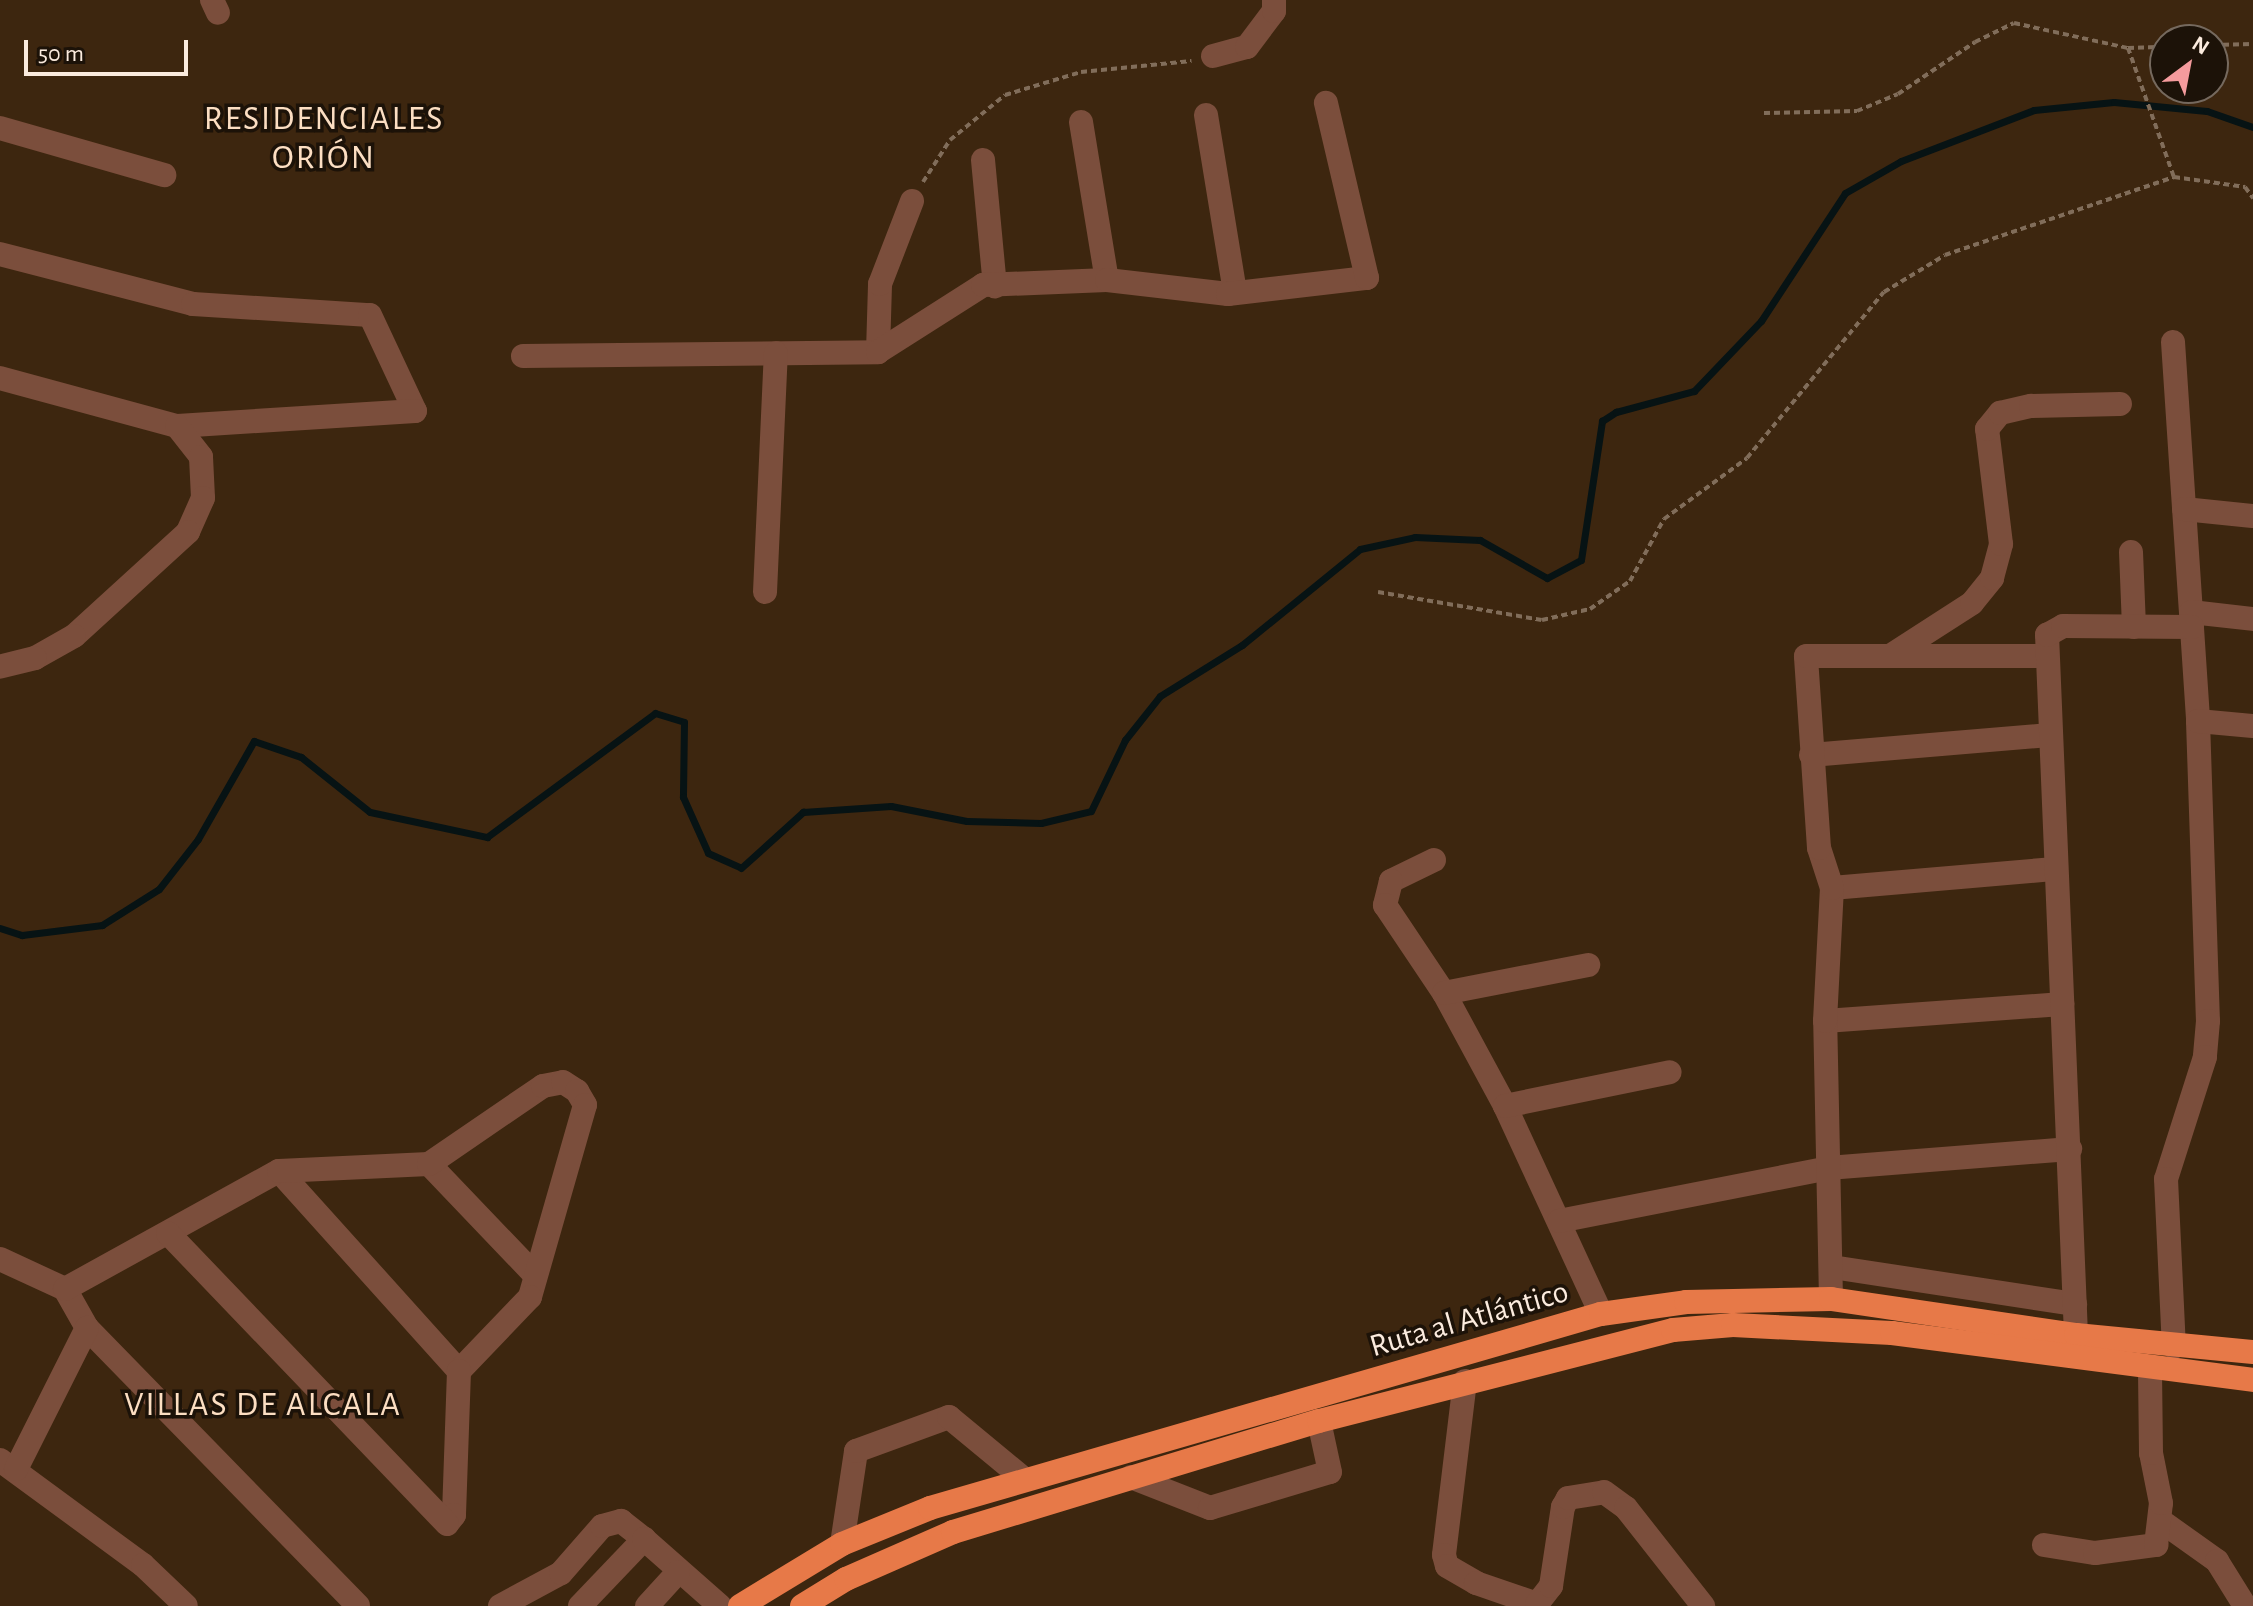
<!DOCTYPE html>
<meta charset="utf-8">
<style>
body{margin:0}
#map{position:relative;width:2253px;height:1606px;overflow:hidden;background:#3d260f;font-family:"Alegreya Sans",sans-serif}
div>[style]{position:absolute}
.stream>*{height:7px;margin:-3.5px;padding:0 3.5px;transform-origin:3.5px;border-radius:3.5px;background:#071314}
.path>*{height:4px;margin-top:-2px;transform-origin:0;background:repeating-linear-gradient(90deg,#816d5a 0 6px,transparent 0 10px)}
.minor>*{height:24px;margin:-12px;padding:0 12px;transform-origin:12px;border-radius:12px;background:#7b4e3c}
.highway>*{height:24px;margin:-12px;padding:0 12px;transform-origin:12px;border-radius:12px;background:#e77948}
span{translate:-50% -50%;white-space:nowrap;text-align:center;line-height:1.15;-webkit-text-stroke:7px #1c1208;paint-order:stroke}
.street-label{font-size:32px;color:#fbebde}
.neighbourhood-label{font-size:34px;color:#fcdec2;letter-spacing:2px}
.north{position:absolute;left:2149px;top:24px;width:80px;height:80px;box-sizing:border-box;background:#1c1208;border:2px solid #75695e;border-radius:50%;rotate:32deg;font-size:22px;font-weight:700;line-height:32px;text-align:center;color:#fbebde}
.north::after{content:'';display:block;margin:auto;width:28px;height:36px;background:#f59b9d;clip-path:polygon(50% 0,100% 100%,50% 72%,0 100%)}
.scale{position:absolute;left:24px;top:40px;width:164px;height:36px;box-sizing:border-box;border:4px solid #fbebde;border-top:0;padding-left:10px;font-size:24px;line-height:28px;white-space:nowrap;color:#fbebde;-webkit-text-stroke:6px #1c1208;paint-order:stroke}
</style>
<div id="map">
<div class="stream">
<i style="left:0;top:928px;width:23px;rotate:18deg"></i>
<i style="left:22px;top:935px;width:81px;rotate:-7.1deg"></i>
<i style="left:102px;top:925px;width:67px;rotate:-32.3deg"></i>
<i style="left:159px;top:889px;width:63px;rotate:-52deg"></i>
<i style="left:198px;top:839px;width:113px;rotate:-60.3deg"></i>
<i style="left:254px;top:741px;width:50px;rotate:18.8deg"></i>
<i style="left:301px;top:757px;width:88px;rotate:38.6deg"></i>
<i style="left:370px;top:812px;width:120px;rotate:12.1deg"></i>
<i style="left:487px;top:837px;width:209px;rotate:-36.4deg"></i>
<i style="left:655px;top:713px;width:30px;rotate:17deg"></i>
<i style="left:684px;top:722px;width:75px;rotate:90.8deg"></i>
<i style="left:683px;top:797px;width:61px;rotate:65.9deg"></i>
<i style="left:708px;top:853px;width:36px;rotate:24deg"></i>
<i style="left:741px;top:868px;width:84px;rotate:-42.1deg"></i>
<i style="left:803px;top:812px;width:88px;rotate:-3.9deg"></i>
<i style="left:891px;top:806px;width:77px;rotate:11.2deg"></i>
<i style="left:967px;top:821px;width:74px;rotate:1.5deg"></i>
<i style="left:1041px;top:823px;width:51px;rotate:-13.5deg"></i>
<i style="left:1091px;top:811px;width:79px;rotate:-64.4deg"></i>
<i style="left:1125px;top:740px;width:56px;rotate:-51.5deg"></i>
<i style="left:1160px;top:696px;width:97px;rotate:-31.9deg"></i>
<i style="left:1242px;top:645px;width:152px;rotate:-39.1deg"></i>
<i style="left:1360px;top:549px;width:56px;rotate:-12.3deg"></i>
<i style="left:1415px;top:537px;width:65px;rotate:2.6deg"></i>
<i style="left:1480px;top:540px;width:77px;rotate:29.6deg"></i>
<i style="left:1547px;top:578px;width:38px;rotate:-28deg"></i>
<i style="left:1581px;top:560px;width:141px;rotate:-81.4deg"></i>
<i style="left:1602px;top:421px;width:17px;rotate:-33deg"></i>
<i style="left:1616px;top:412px;width:81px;rotate:-15.1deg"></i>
<i style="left:1694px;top:391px;width:97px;rotate:-46.3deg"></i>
<i style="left:1761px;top:321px;width:153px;rotate:-56.7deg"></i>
<i style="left:1845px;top:193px;width:64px;rotate:-29.7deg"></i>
<i style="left:1901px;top:161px;width:142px;rotate:-21deg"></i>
<i style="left:2034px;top:110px;width:80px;rotate:-5.7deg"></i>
<i style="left:2114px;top:102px;width:93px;rotate:5.5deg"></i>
<i style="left:2207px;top:111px;width:49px;rotate:19.2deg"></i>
</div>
<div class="path">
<i style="left:2213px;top:45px;width:40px;rotate:-1.4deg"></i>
<i style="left:2128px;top:48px;width:137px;rotate:70.4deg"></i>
<i style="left:1764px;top:113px;width:93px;rotate:-1.2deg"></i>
<i style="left:1857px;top:111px;width:44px;rotate:-22.5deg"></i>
<i style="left:1898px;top:94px;width:93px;rotate:-34deg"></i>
<i style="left:1975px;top:42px;width:43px;rotate:-26deg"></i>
<i style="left:2014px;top:23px;width:117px;rotate:12.4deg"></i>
<i style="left:2128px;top:48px;width:37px;rotate:-2deg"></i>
<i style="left:923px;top:182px;width:50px;rotate:-57.3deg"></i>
<i style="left:950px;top:140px;width:71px;rotate:-39.3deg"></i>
<i style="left:1005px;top:95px;width:79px;rotate:-16.8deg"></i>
<i style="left:1081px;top:72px;width:111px;rotate:-5.7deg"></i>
<i style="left:1378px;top:592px;width:166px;rotate:9.7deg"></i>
<i style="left:1542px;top:620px;width:49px;rotate:-12.9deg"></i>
<i style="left:1590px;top:609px;width:49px;rotate:-35deg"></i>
<i style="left:1630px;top:581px;width:71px;rotate:-61.3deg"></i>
<i style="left:1664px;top:519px;width:103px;rotate:-36.3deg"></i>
<i style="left:1747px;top:458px;width:215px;rotate:-50.5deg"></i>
<i style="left:1884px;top:292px;width:71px;rotate:-31.2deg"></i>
<i style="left:1945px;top:255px;width:242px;rotate:-18.8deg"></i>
<i style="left:2174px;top:177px;width:72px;rotate:8deg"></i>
<i style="left:2245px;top:187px;width:14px;rotate:54deg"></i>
</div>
<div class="minor">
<i style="left:212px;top:0;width:14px;rotate:65deg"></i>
<i style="left:1213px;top:56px;width:35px;rotate:-15deg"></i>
<i style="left:1247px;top:47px;width:45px;rotate:-53.1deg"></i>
<i style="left:1274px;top:11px;width:11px;rotate:-90deg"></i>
<i style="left:1206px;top:115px;width:180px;rotate:80.7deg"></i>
<i style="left:1081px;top:122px;width:160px;rotate:80.7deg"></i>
<i style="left:0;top:128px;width:171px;rotate:16deg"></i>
<i style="left:983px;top:160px;width:127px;rotate:84.6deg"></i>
<i style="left:0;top:254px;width:199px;rotate:14.5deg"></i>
<i style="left:193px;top:304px;width:177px;rotate:3.6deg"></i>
<i style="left:370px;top:315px;width:106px;rotate:64.9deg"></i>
<i style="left:415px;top:411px;width:238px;rotate:176.4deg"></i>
<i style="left:2173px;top:342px;width:380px;rotate:86.2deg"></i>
<i style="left:2198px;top:721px;width:300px;rotate:88.1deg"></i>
<i style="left:2208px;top:1021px;width:36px;rotate:95deg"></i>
<i style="left:2205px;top:1057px;width:128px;rotate:107.7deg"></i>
<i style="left:2166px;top:1179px;width:168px;rotate:87.3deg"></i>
<i style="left:878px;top:352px;width:68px;rotate:-88.3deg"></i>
<i style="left:880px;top:284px;width:89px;rotate:-68.9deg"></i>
<i style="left:523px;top:356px;width:355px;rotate:-0.6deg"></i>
<i style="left:878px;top:352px;width:125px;rotate:-32.5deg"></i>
<i style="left:983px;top:285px;width:124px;rotate:-2.3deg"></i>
<i style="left:1107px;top:280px;width:122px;rotate:6.6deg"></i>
<i style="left:1228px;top:294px;width:140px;rotate:-6.6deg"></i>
<i style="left:1367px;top:278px;width:180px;rotate:-103.2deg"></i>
<i style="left:0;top:378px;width:183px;rotate:15.2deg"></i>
<i style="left:177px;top:426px;width:39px;rotate:52deg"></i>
<i style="left:201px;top:457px;width:41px;rotate:87.2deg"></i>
<i style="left:203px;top:498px;width:37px;rotate:114deg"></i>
<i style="left:188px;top:532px;width:154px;rotate:137.6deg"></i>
<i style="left:74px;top:636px;width:45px;rotate:150.6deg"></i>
<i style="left:35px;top:658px;width:36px;rotate:166deg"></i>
<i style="left:2184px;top:509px;width:69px;rotate:5.8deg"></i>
<i style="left:2131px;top:552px;width:75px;rotate:87.7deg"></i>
<i style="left:765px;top:592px;width:239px;rotate:-87.4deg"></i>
<i style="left:2191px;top:612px;width:62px;rotate:6.4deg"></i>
<i style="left:1893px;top:654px;width:94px;rotate:-32.8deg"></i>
<i style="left:1972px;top:603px;width:32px;rotate:-51deg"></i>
<i style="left:1992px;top:578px;width:35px;rotate:-75deg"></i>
<i style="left:2001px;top:544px;width:116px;rotate:-96.9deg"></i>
<i style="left:1987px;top:429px;width:21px;rotate:-51deg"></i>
<i style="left:2000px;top:413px;width:32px;rotate:-13deg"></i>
<i style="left:2031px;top:406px;width:89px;rotate:-1.3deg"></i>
<i style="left:2198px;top:721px;width:55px;rotate:5.2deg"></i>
<i style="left:1811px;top:755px;width:239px;rotate:-4.8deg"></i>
<i style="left:1434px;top:860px;width:48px;rotate:154deg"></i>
<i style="left:1391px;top:881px;width:25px;rotate:104deg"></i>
<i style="left:1385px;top:905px;width:106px;rotate:56.2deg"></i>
<i style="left:1444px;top:993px;width:128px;rotate:61.6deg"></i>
<i style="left:1505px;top:1106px;width:229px;rotate:65.2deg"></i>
<i style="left:1832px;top:888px;width:224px;rotate:-4.9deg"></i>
<i style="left:1444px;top:993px;width:147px;rotate:-11deg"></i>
<i style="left:1825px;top:1021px;width:238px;rotate:-4.1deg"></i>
<i style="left:1505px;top:1106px;width:168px;rotate:-11.6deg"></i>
<i style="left:429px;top:1164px;width:153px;rotate:46.3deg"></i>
<i style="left:279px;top:1171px;width:269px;rotate:48deg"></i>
<i style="left:1559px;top:1221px;width:274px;rotate:-11.1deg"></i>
<i style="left:1828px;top:1168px;width:243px;rotate:-4.5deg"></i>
<i style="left:0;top:1259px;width:72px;rotate:24.8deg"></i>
<i style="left:65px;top:1289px;width:45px;rotate:60.6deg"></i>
<i style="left:87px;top:1328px;width:388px;rotate:45.7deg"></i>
<i style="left:1832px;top:1267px;width:246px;rotate:8.7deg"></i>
<i style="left:65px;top:1289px;width:244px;rotate:-28.9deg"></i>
<i style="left:279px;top:1171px;width:150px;rotate:-2.7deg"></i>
<i style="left:429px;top:1164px;width:138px;rotate:-34.4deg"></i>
<i style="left:543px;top:1086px;width:20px;rotate:-11deg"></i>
<i style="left:563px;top:1082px;width:17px;rotate:33deg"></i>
<i style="left:577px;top:1091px;width:16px;rotate:60deg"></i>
<i style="left:585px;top:1105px;width:200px;rotate:106deg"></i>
<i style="left:530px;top:1297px;width:103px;rotate:133.8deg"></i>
<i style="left:459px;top:1371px;width:144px;rotate:92deg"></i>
<i style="left:454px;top:1515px;width:11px;rotate:128deg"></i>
<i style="left:447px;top:1524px;width:403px;rotate:-133.8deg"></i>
<i style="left:1831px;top:1299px;width:278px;rotate:-91.2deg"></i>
<i style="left:1825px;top:1021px;width:133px;rotate:-87deg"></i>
<i style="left:1832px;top:888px;width:42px;rotate:-108deg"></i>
<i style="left:1819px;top:848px;width:192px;rotate:-93.9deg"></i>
<i style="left:1806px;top:656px;width:239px"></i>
<i style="left:2076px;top:1335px;width:701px;rotate:-92.37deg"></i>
<i style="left:2047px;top:635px;width:18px;rotate:-29deg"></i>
<i style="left:2063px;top:626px;width:129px;rotate:0.4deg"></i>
<i style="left:1465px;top:1381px;width:175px;rotate:96.9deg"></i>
<i style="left:1444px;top:1555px;width:11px;rotate:75deg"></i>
<i style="left:1447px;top:1566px;width:34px;rotate:30deg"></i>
<i style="left:1476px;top:1583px;width:65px;rotate:19deg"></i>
<i style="left:1537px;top:1604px;width:23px;rotate:-52deg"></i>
<i style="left:1551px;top:1586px;width:80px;rotate:-81.4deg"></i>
<i style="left:1563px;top:1507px;width:10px;rotate:-61deg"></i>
<i style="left:1568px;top:1498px;width:36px;rotate:-9deg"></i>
<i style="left:1604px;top:1492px;width:27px;rotate:36deg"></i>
<i style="left:1626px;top:1508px;width:125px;rotate:51.8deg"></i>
<i style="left:0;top:1460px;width:177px;rotate:36.3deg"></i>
<i style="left:143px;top:1565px;width:59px;rotate:43.6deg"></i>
<i style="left:16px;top:1469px;width:158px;rotate:-63.3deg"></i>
<i style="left:1131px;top:1477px;width:85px;rotate:21.4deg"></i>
<i style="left:1210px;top:1508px;width:125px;rotate:-16.7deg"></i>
<i style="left:1330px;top:1472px;width:52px;rotate:-102.2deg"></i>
<i style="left:2161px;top:1521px;width:69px;rotate:35.5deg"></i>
<i style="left:2217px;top:1561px;width:53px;rotate:58.1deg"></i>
<i style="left:842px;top:1544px;width:94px;rotate:-81.4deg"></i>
<i style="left:856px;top:1451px;width:99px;rotate:-20.1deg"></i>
<i style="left:949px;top:1417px;width:97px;rotate:39.6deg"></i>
<i style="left:2044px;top:1545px;width:52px;rotate:8.9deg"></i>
<i style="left:2095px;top:1553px;width:62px;rotate:-7.5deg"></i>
<i style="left:2156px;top:1545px;width:42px;rotate:-83.2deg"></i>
<i style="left:2161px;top:1503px;width:51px;rotate:-101.3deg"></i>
<i style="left:2151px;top:1453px;width:83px;rotate:-90.7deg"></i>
<i style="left:500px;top:1606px;width:69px;rotate:-28.4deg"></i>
<i style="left:561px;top:1573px;width:62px;rotate:-48.9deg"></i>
<i style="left:602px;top:1526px;width:20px;rotate:-15deg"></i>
<i style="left:621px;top:1521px;width:29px;rotate:38deg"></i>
<i style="left:580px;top:1606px;width:93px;rotate:-46.3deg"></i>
<i style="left:644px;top:1539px;width:101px;rotate:41.4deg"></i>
<i style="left:647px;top:1606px;width:46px;rotate:-47.6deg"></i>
</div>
<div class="highway">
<i style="left:740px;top:1606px;width:119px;rotate:-31.3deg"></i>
<i style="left:842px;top:1544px;width:95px;rotate:-22.2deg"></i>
<i style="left:930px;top:1508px;width:698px;rotate:-16.13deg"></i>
<i style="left:1601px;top:1314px;width:86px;rotate:-8deg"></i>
<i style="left:1686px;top:1302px;width:145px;rotate:-1.2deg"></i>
<i style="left:1831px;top:1299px;width:248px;rotate:8.4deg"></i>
<i style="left:2076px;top:1335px;width:178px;rotate:5.5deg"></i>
<i style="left:802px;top:1606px;width:52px;rotate:-31.5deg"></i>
<i style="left:846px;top:1579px;width:117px;rotate:-23.7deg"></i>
<i style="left:953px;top:1532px;width:382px;rotate:-16.9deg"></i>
<i style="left:1319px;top:1421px;width:366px;rotate:-14.4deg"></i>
<i style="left:1673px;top:1330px;width:60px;rotate:-4.8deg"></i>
<i style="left:1733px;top:1325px;width:159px;rotate:2.9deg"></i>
<i style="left:1892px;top:1333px;width:364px;rotate:7.4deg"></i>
</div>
<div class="street-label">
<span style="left:1469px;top:1319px;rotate:-16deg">Ruta al Atlántico</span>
</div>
<div class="neighbourhood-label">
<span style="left:324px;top:139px">RESIDENCIALES<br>ORIÓN</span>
<span style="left:263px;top:1406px">VILLAS DE ALCALA</span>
</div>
<div class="north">N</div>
<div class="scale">50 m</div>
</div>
